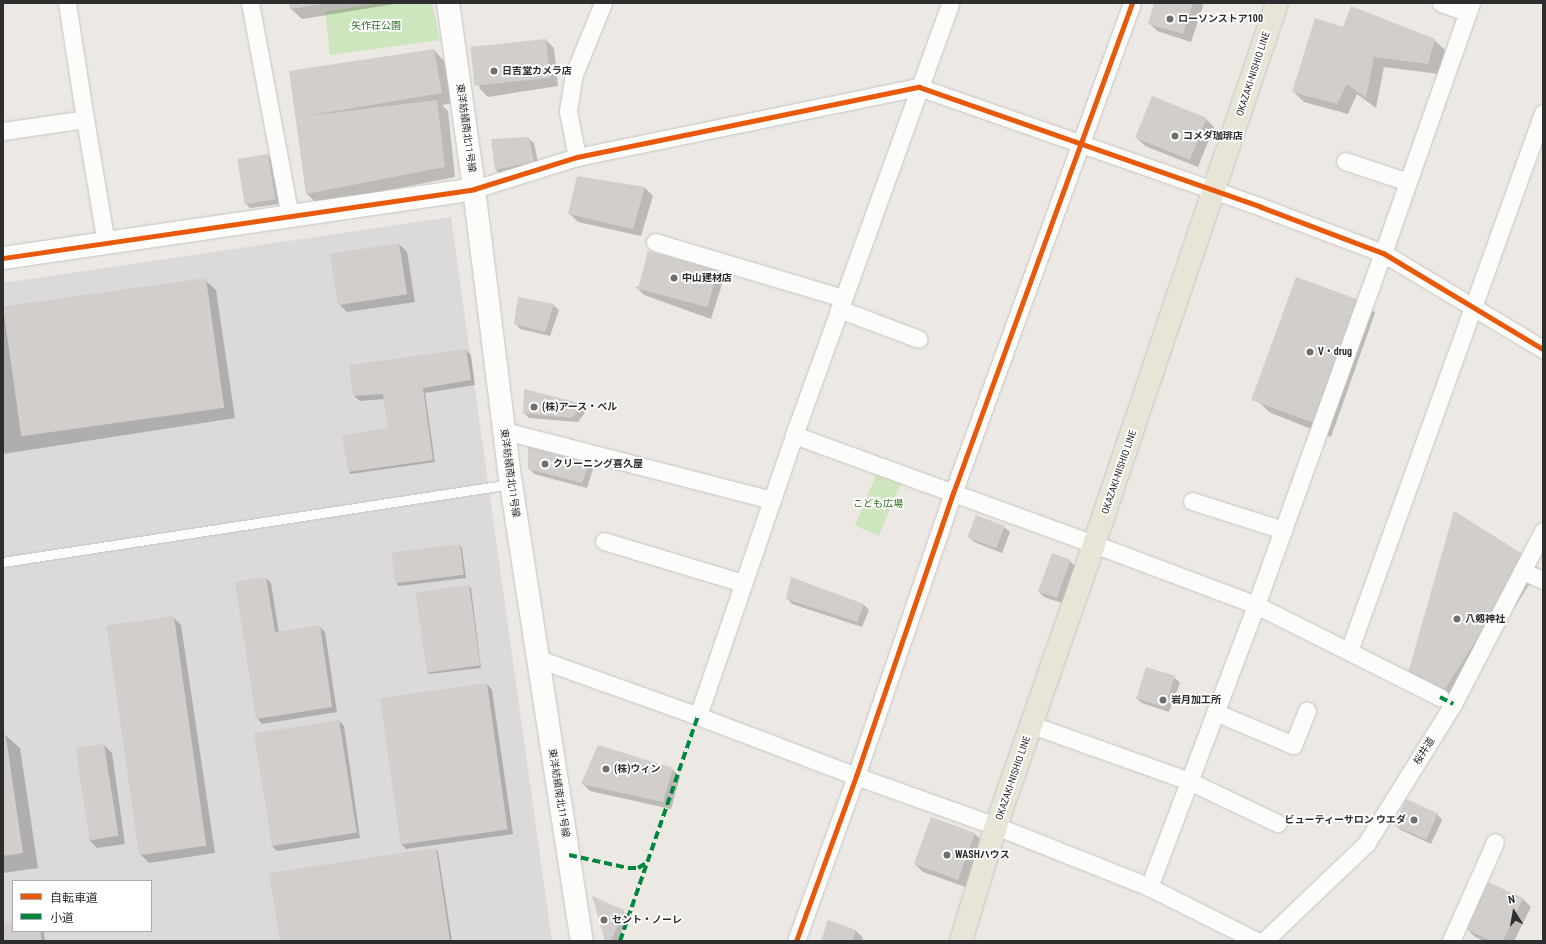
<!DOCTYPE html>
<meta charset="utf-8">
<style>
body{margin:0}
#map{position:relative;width:1546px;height:944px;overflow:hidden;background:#ece8e4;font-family:"Roboto Condensed","Noto Sans JP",sans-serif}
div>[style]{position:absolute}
.industrial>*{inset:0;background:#dcd9db}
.green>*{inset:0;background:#cee6be;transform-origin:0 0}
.shadow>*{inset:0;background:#0003}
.building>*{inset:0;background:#d1cecb;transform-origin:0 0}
.roads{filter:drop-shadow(0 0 1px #c5c4c5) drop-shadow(0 0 1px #c5c4c5)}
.service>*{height:9px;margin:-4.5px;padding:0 4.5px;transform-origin:4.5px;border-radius:4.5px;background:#fcfcfb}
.minor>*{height:17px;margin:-8.5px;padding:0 8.5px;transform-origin:8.5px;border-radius:8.5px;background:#fcfcfb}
.tertiary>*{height:22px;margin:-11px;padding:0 11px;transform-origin:11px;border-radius:11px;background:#fcfcfb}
.primary>*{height:22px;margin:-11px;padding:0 11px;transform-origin:11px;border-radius:11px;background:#e8e4d6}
.quiet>*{height:4px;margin-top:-2px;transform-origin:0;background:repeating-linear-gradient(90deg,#00873e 0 8px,transparent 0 12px)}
.cycleway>*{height:5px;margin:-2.5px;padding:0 2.5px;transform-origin:2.5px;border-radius:2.5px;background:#e8590c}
.dots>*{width:11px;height:11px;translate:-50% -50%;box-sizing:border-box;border:2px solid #fff;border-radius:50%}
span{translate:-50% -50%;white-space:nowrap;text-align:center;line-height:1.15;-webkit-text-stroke:3.5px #fff;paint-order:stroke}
.poi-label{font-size:10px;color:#2e2e2e;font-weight:700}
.left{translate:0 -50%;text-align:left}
.right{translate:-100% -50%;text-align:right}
.park-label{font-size:10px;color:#2c6e1b}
.street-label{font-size:10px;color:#2e2e2e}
.frame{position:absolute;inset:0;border:4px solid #2e2e2e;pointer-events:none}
.legend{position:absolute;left:12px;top:880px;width:140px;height:52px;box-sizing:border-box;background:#fff;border:1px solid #ababab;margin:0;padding:5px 7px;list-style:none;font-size:12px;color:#2e2e2e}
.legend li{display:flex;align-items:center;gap:8px;height:20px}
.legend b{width:20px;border:1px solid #ababab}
.north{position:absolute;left:1494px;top:892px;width:40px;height:40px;-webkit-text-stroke:3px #fff;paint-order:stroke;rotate:349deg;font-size:11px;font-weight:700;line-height:16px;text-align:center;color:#2e2e2e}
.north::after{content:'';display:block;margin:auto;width:14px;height:18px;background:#2e2e2e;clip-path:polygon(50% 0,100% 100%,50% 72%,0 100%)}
</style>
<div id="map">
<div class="industrial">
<i style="clip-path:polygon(evenodd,451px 217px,552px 941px,3px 941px,3px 283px,451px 217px,13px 881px,151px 881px,151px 931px,13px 931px,13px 881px)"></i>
</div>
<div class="green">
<i style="clip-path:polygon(379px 3px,432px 3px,440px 40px,330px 55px,325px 12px)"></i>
<i style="left:877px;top:473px;width:26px;height:57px;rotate:23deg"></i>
</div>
<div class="shadow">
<i style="clip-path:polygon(290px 3px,401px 3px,302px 19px,291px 9px)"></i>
<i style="clip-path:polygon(1155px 3px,1204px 3px,1191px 42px,1157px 31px,1149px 23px)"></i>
<i style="clip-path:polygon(1344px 29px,1434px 40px,1445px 50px,1439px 74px,1384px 67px,1376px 108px,1357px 94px,1348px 114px,1304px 102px,1293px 91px)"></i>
<i style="clip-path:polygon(546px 40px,554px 48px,558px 86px,488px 97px,480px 89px,473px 53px)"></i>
<i style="clip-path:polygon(434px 50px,444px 61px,453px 103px,442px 105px,448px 111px,455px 177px,317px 204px,307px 194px,291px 72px)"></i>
<i style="clip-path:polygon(1206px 119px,1214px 127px,1198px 167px,1145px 146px,1137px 138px)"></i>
<i style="clip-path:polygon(528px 138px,534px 143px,539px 167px,501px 175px,496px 170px)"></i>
<i style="clip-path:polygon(268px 155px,273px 160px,280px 204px,250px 208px,245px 203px)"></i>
<i style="clip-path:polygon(578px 177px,645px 188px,653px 196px,641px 236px,578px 222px,570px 214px)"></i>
<i style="clip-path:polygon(399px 244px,407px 252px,415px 302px,347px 312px,339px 304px)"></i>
<i style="clip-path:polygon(716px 270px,724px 278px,711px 319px,644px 295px,636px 287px)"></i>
<i style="clip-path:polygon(205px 280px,216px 290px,235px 418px,3px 454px,3px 310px)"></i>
<i style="clip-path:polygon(1365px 303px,1375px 313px,1331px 437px,1269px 412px,1259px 402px)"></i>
<i style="clip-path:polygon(553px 305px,559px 310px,550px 336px,520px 329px,515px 323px)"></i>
<i style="clip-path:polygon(466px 350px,471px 355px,475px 385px,425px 393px,435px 462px,351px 474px,349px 472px,389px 429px,384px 399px,360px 401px,354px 396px)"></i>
<i style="clip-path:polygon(582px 405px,587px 410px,578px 422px,529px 418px,524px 413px)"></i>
<i style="clip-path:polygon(588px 463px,593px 469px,587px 488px,534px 474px,529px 468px)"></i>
<i style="clip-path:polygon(1004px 527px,1010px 532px,1002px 553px,974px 542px,968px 536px)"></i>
<i style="clip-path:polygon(460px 545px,462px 548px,466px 578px,399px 586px,397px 584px,393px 554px)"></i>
<i style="clip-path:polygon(1528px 558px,1539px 569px,1451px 707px,1417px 690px)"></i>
<i style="clip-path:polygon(1070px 561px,1075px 566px,1062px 603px,1044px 597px,1039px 592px)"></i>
<i style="clip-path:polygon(266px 578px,271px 583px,279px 633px,320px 627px,325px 632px,337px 712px,262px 724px,257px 718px)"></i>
<i style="clip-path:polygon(468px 586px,471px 588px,481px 668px,429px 674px,427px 672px)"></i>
<i style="clip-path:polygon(787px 598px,864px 605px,869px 610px,862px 627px,792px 604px)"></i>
<i style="clip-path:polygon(173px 617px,181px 625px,215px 853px,149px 863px,141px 855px)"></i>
<i style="clip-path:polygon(1174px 677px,1180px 683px,1169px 712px,1142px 703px,1136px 698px)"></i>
<i style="clip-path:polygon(487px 684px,492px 690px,513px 834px,406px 849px,401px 844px)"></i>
<i style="clip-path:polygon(339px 721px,344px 726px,360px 838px,277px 851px,272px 846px)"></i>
<i style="clip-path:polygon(3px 733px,20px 748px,38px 868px,3px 873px)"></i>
<i style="clip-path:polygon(104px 745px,112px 753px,125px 844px,97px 848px,89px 840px)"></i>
<i style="clip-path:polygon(672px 769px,680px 777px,671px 809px,590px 791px,582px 783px)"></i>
<i style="clip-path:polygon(1437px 814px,1442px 820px,1431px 844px,1401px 830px,1395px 825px)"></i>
<i style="clip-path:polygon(975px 834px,983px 842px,966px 887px,923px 872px,915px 864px)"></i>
<i style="clip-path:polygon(436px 849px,438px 851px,452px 941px,281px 941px)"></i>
<i style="clip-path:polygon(1489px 883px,1523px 899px,1531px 907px,1514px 941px,1484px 941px,1475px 937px,1467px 929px)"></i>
<i style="clip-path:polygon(623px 911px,628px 916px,618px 941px,606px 941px)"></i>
<i style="clip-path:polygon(13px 923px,13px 931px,44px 931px,45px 941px,3px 941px,3px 925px)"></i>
<i style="clip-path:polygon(855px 930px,863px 938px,862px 941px,822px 941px)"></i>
</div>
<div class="building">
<i style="clip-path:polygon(289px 3px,323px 3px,323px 4px,290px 9px)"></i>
<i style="clip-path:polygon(1154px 3px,1193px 3px,1183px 34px,1148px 24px)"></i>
<i style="clip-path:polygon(1351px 6px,1435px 39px,1428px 64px,1374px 57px,1366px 98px,1347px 84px,1337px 104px,1292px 92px,1315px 18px,1343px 27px)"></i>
<i style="left:546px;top:39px;width:39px;height:76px;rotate:84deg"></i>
<i style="clip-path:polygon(434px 49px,442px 93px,306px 116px,437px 100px,445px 167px,306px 194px,289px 71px)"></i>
<i style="left:1152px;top:96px;width:59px;height:45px;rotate:22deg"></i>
<i style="clip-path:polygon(529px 137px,534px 162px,495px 170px,491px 139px)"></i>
<i style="left:268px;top:154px;width:46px;height:31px;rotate:81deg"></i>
<i style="clip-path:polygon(577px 176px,645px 187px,633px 229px,568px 214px)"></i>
<i style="left:399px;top:243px;width:52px;height:70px;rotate:81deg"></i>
<i style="left:648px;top:251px;width:72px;height:39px;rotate:15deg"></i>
<i style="left:1296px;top:277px;width:73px;height:131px;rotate:20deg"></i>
<i style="left:206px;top:278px;width:131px;height:205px;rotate:82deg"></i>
<i style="clip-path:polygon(518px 297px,554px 304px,545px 332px,514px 324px)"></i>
<i style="clip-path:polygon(466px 349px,471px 380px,423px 388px,433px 460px,348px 472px,342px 435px,388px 428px,383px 394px,353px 396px,349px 365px)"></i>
<i style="clip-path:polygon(524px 389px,583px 404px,572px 418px,523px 413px)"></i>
<i style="clip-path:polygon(528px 446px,589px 463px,582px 483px,528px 469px)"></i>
<i style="clip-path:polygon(1454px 511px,1529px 558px,1440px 697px,1406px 680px)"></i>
<i style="left:976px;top:515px;width:31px;height:24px;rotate:21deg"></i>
<i style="left:460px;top:544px;width:31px;height:69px;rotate:83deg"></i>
<i style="left:1052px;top:553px;width:20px;height:41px;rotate:20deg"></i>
<i style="clip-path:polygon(266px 577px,275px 632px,320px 625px,332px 707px,256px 719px,235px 582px)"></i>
<i style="clip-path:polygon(791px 577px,864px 604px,857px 622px,786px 599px)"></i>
<i style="left:469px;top:585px;width:81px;height:54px;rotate:82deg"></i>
<i style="left:174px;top:616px;width:232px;height:68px;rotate:82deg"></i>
<i style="left:1146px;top:667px;width:30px;height:33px;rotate:17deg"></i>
<i style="left:487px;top:683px;width:148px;height:108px;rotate:82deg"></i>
<i style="left:339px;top:720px;width:114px;height:86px;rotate:81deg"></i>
<i style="clip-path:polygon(5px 731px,23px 853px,3px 856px,3px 732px)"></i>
<i style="left:104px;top:744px;width:93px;height:29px;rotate:81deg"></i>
<i style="clip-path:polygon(598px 745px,673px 768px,663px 802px,581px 784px)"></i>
<i style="left:1406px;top:799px;width:35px;height:29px;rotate:24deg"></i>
<i style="left:931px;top:817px;width:47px;height:50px;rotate:20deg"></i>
<i style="clip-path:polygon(436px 848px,450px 941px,280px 941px,269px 873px)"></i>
<i style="clip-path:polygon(1488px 882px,1523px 898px,1503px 941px,1491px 941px,1466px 929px)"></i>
<i style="clip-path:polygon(592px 896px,624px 910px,611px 941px,605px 941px)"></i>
<i style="clip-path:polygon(828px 920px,856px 930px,852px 941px,821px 941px)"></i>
<i style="clip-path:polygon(13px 922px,13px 931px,40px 931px,42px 941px,3px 941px,3px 924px)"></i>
</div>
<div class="roads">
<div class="service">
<i style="left:3px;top:562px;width:514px;rotate:-8.73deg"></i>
</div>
<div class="minor">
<i style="left:67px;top:3px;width:117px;rotate:81.2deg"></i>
<i style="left:85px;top:119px;width:126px;rotate:80.4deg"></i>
<i style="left:250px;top:3px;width:217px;rotate:79.4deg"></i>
<i style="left:1441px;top:3px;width:28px;rotate:19deg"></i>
<i style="left:3px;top:131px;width:83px;rotate:-8.3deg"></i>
<i style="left:577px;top:157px;width:47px;rotate:-101.1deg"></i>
<i style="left:568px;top:111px;width:37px;rotate:-81deg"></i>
<i style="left:574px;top:74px;width:77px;rotate:-67.8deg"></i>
<i style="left:1345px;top:161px;width:66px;rotate:18.4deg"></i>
<i style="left:474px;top:189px;width:108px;rotate:-17.3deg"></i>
<i style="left:577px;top:157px;width:349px;rotate:-11.6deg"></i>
<i style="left:919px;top:87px;width:362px;rotate:19.3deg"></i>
<i style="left:1261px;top:207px;width:130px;rotate:20.7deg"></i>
<i style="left:1383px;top:253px;width:187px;rotate:31deg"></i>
<i style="left:655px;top:242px;width:196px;rotate:16.6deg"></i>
<i style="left:839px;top:309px;width:85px;rotate:20.6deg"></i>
<i style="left:505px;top:431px;width:275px;rotate:14.5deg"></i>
<i style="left:794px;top:435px;width:319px;rotate:20deg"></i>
<i style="left:1094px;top:544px;width:173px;rotate:20.6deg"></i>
<i style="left:1256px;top:605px;width:206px;rotate:26.6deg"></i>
<i style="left:1192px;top:501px;width:96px;rotate:17.7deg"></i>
<i style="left:604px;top:541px;width:145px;rotate:16.8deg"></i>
<i style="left:1522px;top:571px;width:23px;rotate:23deg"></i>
<i style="left:1349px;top:651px;width:572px;rotate:-70.17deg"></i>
<i style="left:539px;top:659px;width:169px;rotate:19.7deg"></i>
<i style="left:698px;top:716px;width:169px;rotate:20.8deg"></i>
<i style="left:856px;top:776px;width:149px;rotate:19.7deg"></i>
<i style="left:996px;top:826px;width:165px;rotate:21.7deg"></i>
<i style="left:1149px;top:887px;width:121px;rotate:26.6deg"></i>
<i style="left:1215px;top:712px;width:85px;rotate:22.9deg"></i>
<i style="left:1293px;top:745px;width:37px;rotate:-68deg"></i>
<i style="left:698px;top:716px;width:297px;rotate:-71.1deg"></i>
<i style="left:794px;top:435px;width:459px;rotate:-70.1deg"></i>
<i style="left:1032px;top:725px;width:167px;rotate:19.6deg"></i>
<i style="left:1189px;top:781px;width:98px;rotate:25.5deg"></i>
<i style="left:1149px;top:887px;width:302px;rotate:-69.2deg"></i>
<i style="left:1256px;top:605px;width:374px;rotate:-70.2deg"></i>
<i style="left:1383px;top:253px;width:265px;rotate:-70.6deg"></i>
<i style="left:796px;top:941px;width:176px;rotate:-70deg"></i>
<i style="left:856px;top:776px;width:299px;rotate:-71.1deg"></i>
<i style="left:953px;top:493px;width:522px;rotate:-69.93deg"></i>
<i style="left:1264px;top:941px;width:141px;rotate:-43.6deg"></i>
<i style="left:1366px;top:844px;width:165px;rotate:-58.1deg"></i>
<i style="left:1453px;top:704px;width:195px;rotate:-62.5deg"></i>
<i style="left:1451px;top:941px;width:108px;rotate:-66deg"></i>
</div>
<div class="tertiary">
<i style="left:448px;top:3px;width:188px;rotate:82deg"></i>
<i style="left:474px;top:189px;width:297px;rotate:82.9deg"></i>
<i style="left:511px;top:484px;width:462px;rotate:81.2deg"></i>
<i style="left:3px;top:258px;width:476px;rotate:-8.3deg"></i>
</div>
<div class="primary">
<i style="left:961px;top:941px;width:120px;rotate:-73.1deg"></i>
<i style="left:996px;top:826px;width:299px;rotate:-70.8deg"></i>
<i style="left:1094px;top:544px;width:571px;rotate:-71.31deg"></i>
</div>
</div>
<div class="quiet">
<i style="left:1440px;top:697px;width:15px;rotate:28deg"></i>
<i style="left:569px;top:855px;width:60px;rotate:12.4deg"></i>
<i style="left:628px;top:868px;width:10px"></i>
<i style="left:638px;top:868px;width:12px;rotate:-31deg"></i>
<i style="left:620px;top:941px;width:238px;rotate:-70.9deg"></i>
</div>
<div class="cycleway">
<i style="left:3px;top:258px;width:476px;rotate:-8.3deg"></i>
<i style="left:474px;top:189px;width:108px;rotate:-17.3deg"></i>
<i style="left:577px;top:157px;width:349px;rotate:-11.6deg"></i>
<i style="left:919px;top:87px;width:362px;rotate:19.3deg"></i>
<i style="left:1261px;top:207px;width:130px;rotate:20.7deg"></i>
<i style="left:1383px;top:253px;width:187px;rotate:31deg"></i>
<i style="left:796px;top:941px;width:176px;rotate:-70deg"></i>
<i style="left:856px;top:776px;width:299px;rotate:-71.1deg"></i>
<i style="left:953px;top:493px;width:522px;rotate:-69.93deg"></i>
</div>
<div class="dots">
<i style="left:1170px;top:19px;background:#706f6e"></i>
<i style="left:494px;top:71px;background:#706f6e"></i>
<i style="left:1175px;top:136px;background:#706f6e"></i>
<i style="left:674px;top:278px;background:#706f6e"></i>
<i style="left:1310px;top:352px;background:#706f6e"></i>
<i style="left:534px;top:407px;background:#706f6e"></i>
<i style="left:545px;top:464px;background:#706f6e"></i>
<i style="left:1457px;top:619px;background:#706f6e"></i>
<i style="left:1163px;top:700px;background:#706f6e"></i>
<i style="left:606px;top:769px;background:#706f6e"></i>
<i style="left:1414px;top:820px;background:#706f6e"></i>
<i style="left:947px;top:855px;background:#706f6e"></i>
<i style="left:604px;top:920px;background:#706f6e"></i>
</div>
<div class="poi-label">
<span class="left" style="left:1178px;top:19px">ローソンストア100</span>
<span class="left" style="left:502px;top:71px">日吉堂カメラ店</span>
<span class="left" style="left:1183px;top:136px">コメダ珈琲店</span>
<span class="left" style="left:682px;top:278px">中山建材店</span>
<span class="left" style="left:1318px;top:352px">V・drug</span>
<span class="left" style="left:542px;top:407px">(株)アース・ベル</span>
<span class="left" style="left:553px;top:464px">クリーニング喜久屋</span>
<span class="left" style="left:1465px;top:619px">八剱神社</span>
<span class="left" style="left:1171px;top:700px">岩月加工所</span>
<span class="left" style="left:614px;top:769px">(株)ウィン</span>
<span class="right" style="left:1406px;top:820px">ビューティーサロン ウエダ</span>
<span class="left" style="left:955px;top:855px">WASHハウス</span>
<span class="left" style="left:612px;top:920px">セント・ノーレ</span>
</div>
<div class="park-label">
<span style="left:376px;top:26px">矢作荘公園</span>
<span style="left:878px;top:504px">こども広場</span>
</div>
<div class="street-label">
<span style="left:1253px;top:74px;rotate:-72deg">OKAZAKI-NISHIO LINE</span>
<span style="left:466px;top:128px;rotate:82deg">東洋紡績南北11号線</span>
<span style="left:1119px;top:472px;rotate:-71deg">OKAZAKI-NISHIO LINE</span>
<span style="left:510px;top:473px;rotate:82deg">東洋紡績南北11号線</span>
<span style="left:1424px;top:751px;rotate:-58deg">桜井道</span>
<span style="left:1013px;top:778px;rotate:-71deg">OKAZAKI-NISHIO LINE</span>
<span style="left:559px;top:793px;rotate:81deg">東洋紡績南北11号線</span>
</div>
<div class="frame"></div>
<ul class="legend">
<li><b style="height:5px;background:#e8590c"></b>自転車道</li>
<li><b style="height:5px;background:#00873e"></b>小道</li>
</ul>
<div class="north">N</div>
</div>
